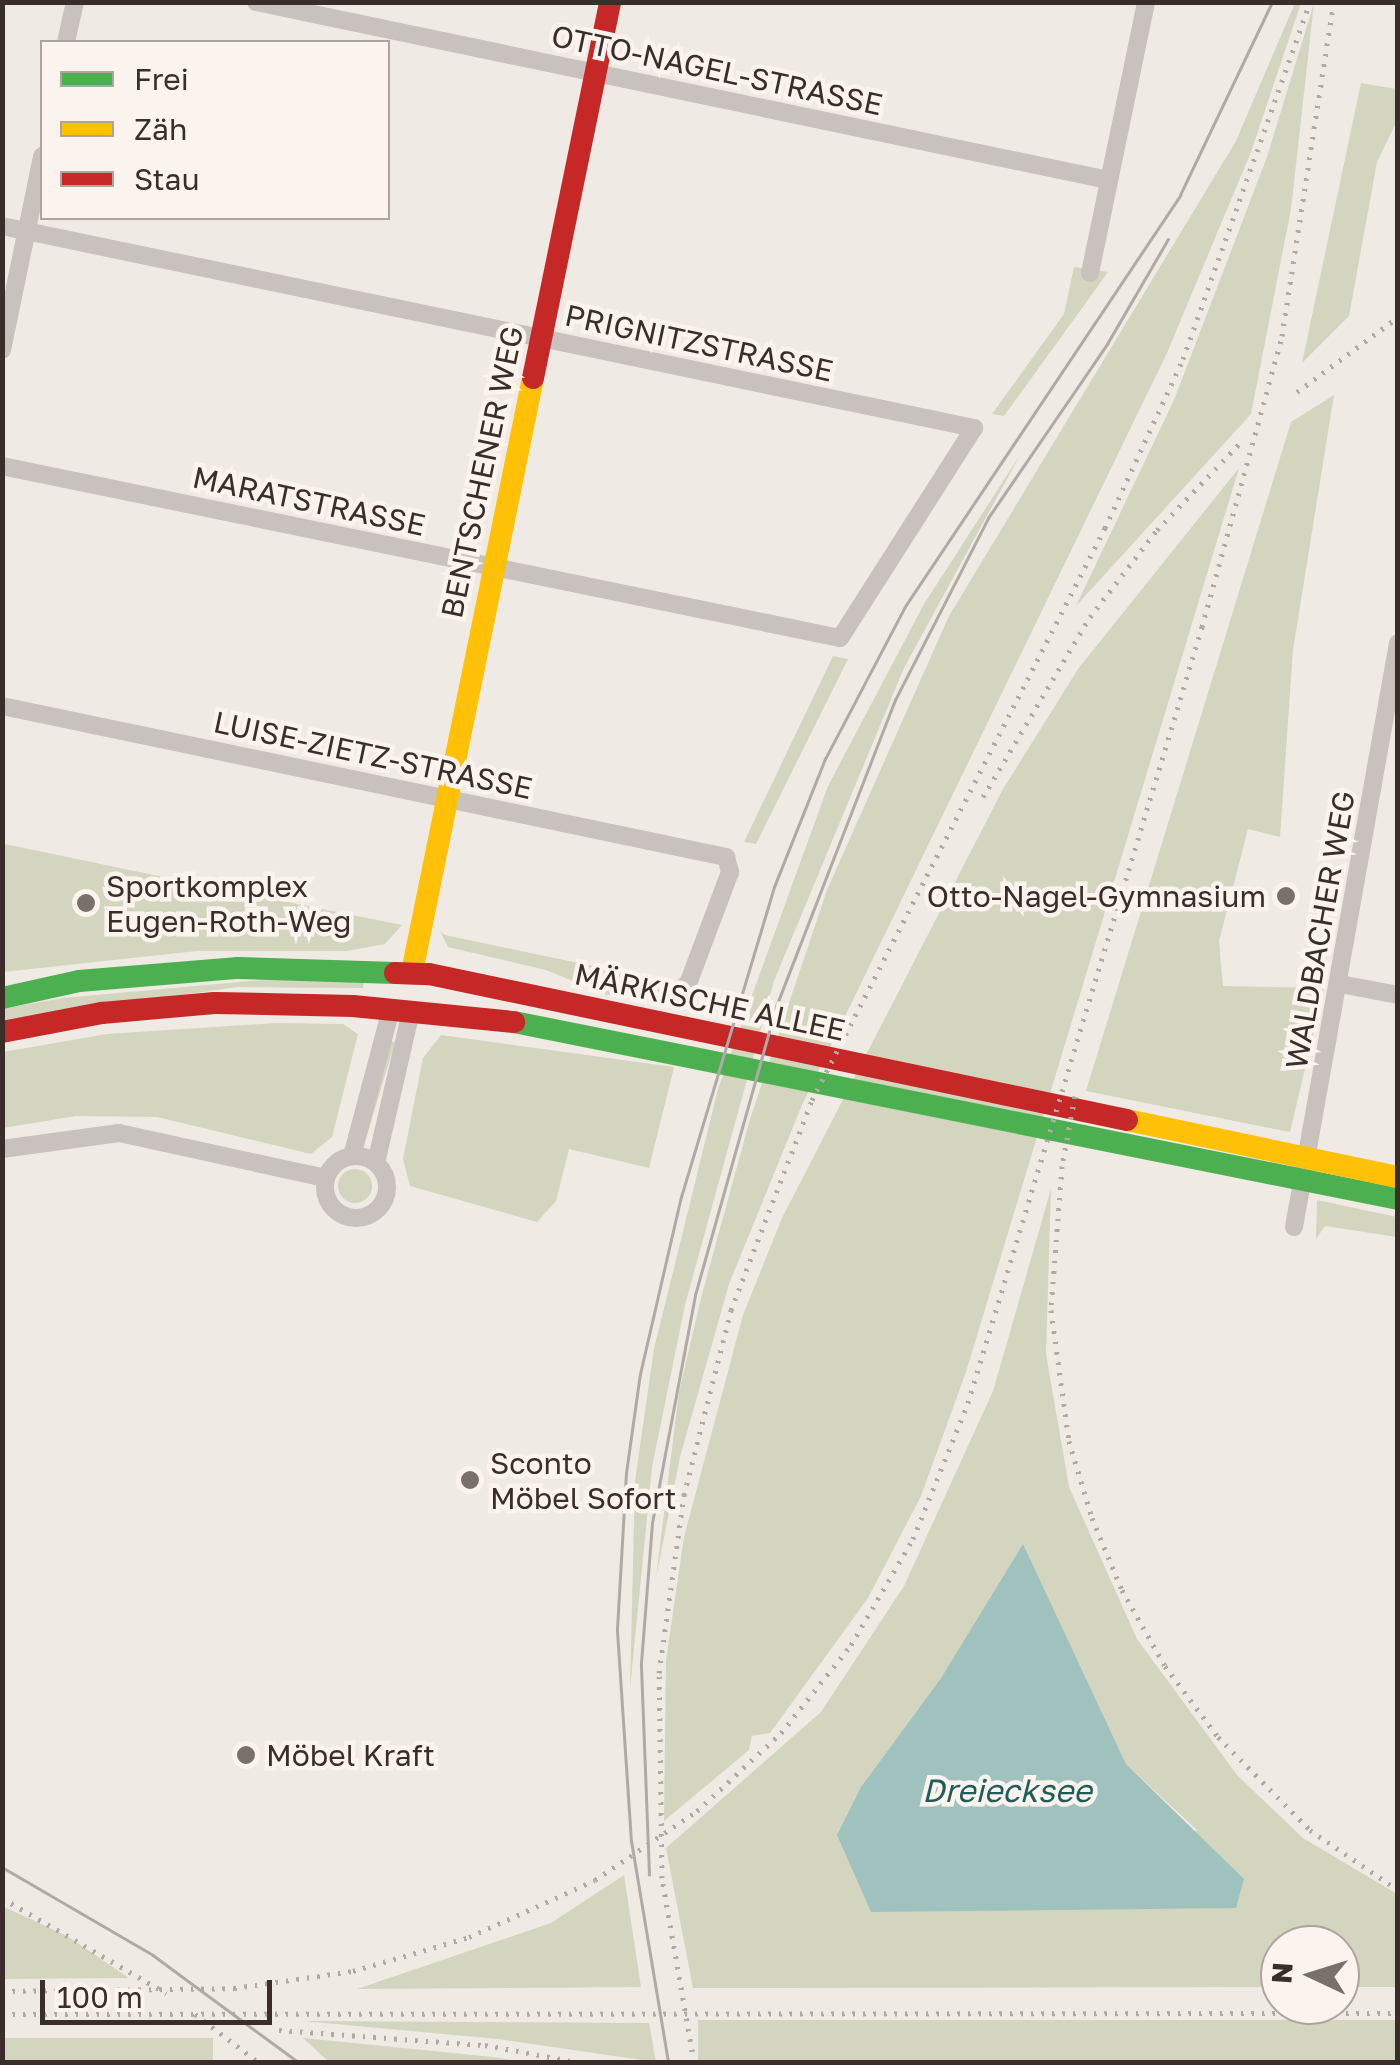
<!DOCTYPE html>
<meta charset="utf-8">
<style>
body{margin:0}
#map{position:relative;width:1400px;height:2065px;overflow:hidden;background:#f0eae4;font-family:"Golos Text",sans-serif}
div>[style]{position:absolute}
.green>*{inset:0;background:#d3d5be;transform-origin:0 0}
.round{border-radius:50%}
.water>*{inset:0;background:#a0c2bf}
.street>*{height:18px;margin:-9px;padding:0 9px;transform-origin:9px;border-radius:9px;background:#c8c1bd}
.street>.ring{margin:-9px;padding:0;box-sizing:content-box;background:none;border:18px solid #c8c1bd;border-radius:50%}
.fast>*{height:22px;margin:-11px;padding:0 11px;transform-origin:11px;border-radius:11px;background:#4caf50}
.slow>*{height:22px;margin:-11px;padding:0 11px;transform-origin:11px;border-radius:11px;background:#ffc107}
.jam>*{height:22px;margin:-11px;padding:0 11px;transform-origin:11px;border-radius:11px;background:#c62828}
.tram>*{height:2.5px;margin:-1.25px;padding:0 1.25px;transform-origin:1.25px;border-radius:1.25px;background:#b0aaa7}
.rail>*{height:5px;margin-top:-2.5px;transform-origin:0;background:repeating-linear-gradient(90deg,#b0aaa7 0 2.5px,transparent 0 10.5px)}
.dots>*{width:28px;height:28px;translate:-50% -50%;box-sizing:border-box;border:5px solid #fbf3ed;border-radius:50%}
span{translate:-50% -50%;white-space:nowrap;text-align:center;line-height:1.15;-webkit-text-stroke:9px #fbf3ed;paint-order:stroke}
.street-label{font-size:30px;color:#3a2e2a}
.poi-label{font-size:30px;color:#3a2e2a}
.left{translate:0 -50%;text-align:left}
.right{translate:-100% -50%;text-align:right}
.water-label{font-size:32px;color:#1f5d5b;font-style:italic}
.frame{position:absolute;inset:0;border:5px solid #3a2e2a;pointer-events:none}
.legend{position:absolute;left:40px;top:40px;width:350px;height:180px;box-sizing:border-box;background:#fbf3ed;border:2px solid #aea49f;margin:0;padding:12px 18px;list-style:none;font-size:30px;color:#3a2e2a}
.legend li{display:flex;align-items:center;gap:20px;height:50px}
.legend b{width:50px;border:2px solid #aea49f}
.north{position:absolute;left:1260px;top:1925px;width:100px;height:100px;box-sizing:border-box;background:#fbf3ed;border:2px solid #aea49f;border-radius:50%;rotate:274deg;font-size:28px;font-weight:700;line-height:40px;text-align:center;color:#3a2e2a}
.north::after{content:'';display:block;margin:auto;width:35px;height:45px;background:#7a706b;clip-path:polygon(50% 0,100% 100%,50% 72%,0 100%)}
.scale{position:absolute;left:40px;top:1980px;width:232px;height:45px;box-sizing:border-box;border:5px solid #3a2e2a;border-top:0;padding-left:12px;font-size:30px;line-height:35px;white-space:nowrap;color:#3a2e2a;-webkit-text-stroke:8px #fbf3ed;paint-order:stroke}
</style>
<div id="map">
<div class="green">
<i style="clip-path:polygon(1295px 3px,1301px 3px,1251px 152px,1167px 353px,802px 1105px,729px 1284px,680px 1457px,656px 1578px,679px 1392px,701px 1298px,750px 1119px,827px 890px,949px 616px,1236px 141px)"></i>
<i style="clip-path:polygon(1314px 3px,1291px 209px,1251px 414px,1076px 606px,1174px 400px,1267px 157px)"></i>
<i style="clip-path:polygon(1361px 83px,1397px 89px,1397px 121px,1377px 162px,1349px 316px,1302px 363px)"></i>
<i style="clip-path:polygon(1074px 267px,1108px 272px,1004px 416px,992px 414px,1064px 314px)"></i>
<i style="clip-path:polygon(1334px 395px,1293px 650px,1280px 837px,1248px 829px,1219px 941px,1223px 986px,1324px 988px,1290px 1132px,1086px 1091px,1291px 422px)"></i>
<i style="clip-path:polygon(1020px 455px,904px 668px,774px 981px,685px 1305px,652px 1467px,630px 1689px,635px 1481px,654px 1349px,718px 1089px,828px 786px,924px 604px)"></i>
<i style="clip-path:polygon(1239px 468px,966px 1372px,921px 1496px,868px 1598px,770px 1733px,752px 1736px,749px 1750px,664px 1821px,666px 1660px,684px 1537px,743px 1315px,782px 1218px,1003px 789px,1078px 669px)"></i>
<i style="clip-path:polygon(833px 656px,848px 659px,756px 844px,744px 842px)"></i>
<i style="clip-path:polygon(5px 844px,149px 874px,402px 925px,385px 944px,347px 951px,197px 951px,3px 972px)"></i>
<i style="clip-path:polygon(440px 931px,445px 935px,683px 985px,644px 996px,607px 995px,546px 970px,448px 947px)"></i>
<i style="clip-path:polygon(262px 980px,364px 981px,363px 988px,237px 987px,3px 1021px,2px 1009px,63px 998px)"></i>
<i style="clip-path:polygon(276px 1023px,343px 1024px,358px 1034px,332px 1137px,311px 1154px,157px 1117px,76px 1116px,3px 1128px,3px 1052px,107px 1034px)"></i>
<i style="clip-path:polygon(441px 1035px,674px 1067px,649px 1168px,569px 1149px,556px 1201px,537px 1222px,410px 1186px,403px 1159px,423px 1058px)"></i>
<i style="clip-path:polygon(387px 1041px,395px 1042px,364px 1145px,362px 1143px)"></i>
<i class="round" style="left:338px;top:1169px;width:34px;height:34px"></i>
<i style="clip-path:polygon(evenodd,1051px 1189px,1046px 1354px,1069px 1487px,1137px 1639px,1237px 1775px,1303px 1838px,1397px 1894px,1397px 1987px,1340px 1987px,1340px 1945px,1280px 1945px,1280px 1987px,693px 1988px,666px 1848px,821px 1712px,904px 1586px,993px 1391px,1051px 1189px,1023px 1545px,1126px 1764px,1198px 1831px,861px 1787px,941px 1678px,1023px 1545px)"></i>
<i style="clip-path:polygon(1317px 1200px,1397px 1217px,1397px 1237px,1325px 1226px,1316px 1239px)"></i>
<i style="clip-path:polygon(624px 1875px,641px 1987px,357px 1989px,551px 1923px)"></i>
<i style="clip-path:polygon(2px 1906px,67px 1936px,129px 1978px,3px 1979px)"></i>
<i style="left:1397px;top:2020px;width:42px;height:699px;rotate:90deg"></i>
<i style="clip-path:polygon(303px 2021px,649px 2023px,656px 2062px,498px 2039px)"></i>
<i style="left:3px;top:2038px;width:210px;height:24px"></i>
<i style="clip-path:polygon(303px 2038px,493px 2057px,525px 2062px,329px 2062px)"></i>
</div>
<div class="water">
<i style="clip-path:polygon(1023px 1544px,1126px 1764px,1244px 1879px,1236px 1908px,871px 1912px,837px 1835px,861px 1787px,941px 1678px)"></i>
</div>
<div class="street">
<i style="left:256px;top:2px;width:870px;rotate:11.8deg"></i>
<i style="left:66px;top:42px;width:41px;rotate:-77.3deg"></i>
<i style="left:2px;top:226px;width:993px;rotate:11.74deg"></i>
<i style="left:974px;top:428px;width:249px;rotate:122.5deg"></i>
<i style="left:840px;top:638px;width:855px;rotate:-168.4deg"></i>
<i style="left:1090px;top:273px;width:277px;rotate:-78.3deg"></i>
<i style="left:2px;top:350px;width:198px;rotate:-78.3deg"></i>
<i style="left:2px;top:706px;width:740px;rotate:11.78deg"></i>
<i style="left:726px;top:857px;width:16px;rotate:75deg"></i>
<i style="left:730px;top:872px;width:120px;rotate:110.6deg"></i>
<i style="left:688px;top:984px;width:19px;rotate:148deg"></i>
<i style="left:1340px;top:984px;width:59px;rotate:10.7deg"></i>
<i style="left:2px;top:1149px;width:118px;rotate:-7.8deg"></i>
<i style="left:119px;top:1133px;width:212px;rotate:12.3deg"></i>
<i style="left:352px;top:1156px;width:152px;rotate:-75.1deg"></i>
<i class="ring" style="left:325px;top:1156px;width:44px;height:44px"></i>
<i style="left:376px;top:1163px;width:156px;rotate:-77deg"></i>
<i style="left:1294px;top:1227px;width:593px;rotate:-79.9deg"></i>
</div>
<div class="fast">
<i style="left:2px;top:998px;width:79px;rotate:-12.4deg"></i>
<i style="left:79px;top:981px;width:160px;rotate:-4.7deg"></i>
<i style="left:238px;top:968px;width:157px;rotate:1.8deg"></i>
<i style="left:514px;top:1022px;width:902px;rotate:11.32deg"></i>
</div>
<div class="slow">
<i style="left:412px;top:972px;width:606px;rotate:-78.49deg"></i>
<i style="left:1127px;top:1120px;width:277px;rotate:11.9deg"></i>
</div>
<div class="jam">
<i style="left:533px;top:378px;width:384px;rotate:-78.4deg"></i>
<i style="left:395px;top:973px;width:34px;rotate:2deg"></i>
<i style="left:429px;top:974px;width:713px;rotate:11.81deg"></i>
<i style="left:2px;top:1032px;width:102px;rotate:-10.8deg"></i>
<i style="left:102px;top:1013px;width:113px;rotate:-5.1deg"></i>
<i style="left:215px;top:1003px;width:138px;rotate:1.2deg"></i>
<i style="left:353px;top:1006px;width:162px;rotate:5.7deg"></i>
</div>
<div class="tram">
<i style="left:2px;top:1867px;width:175px;rotate:30.2deg"></i>
<i style="left:153px;top:1955px;width:180px;rotate:36.4deg"></i>
<i style="left:649px;top:1875px;width:212px;rotate:-92.2deg"></i>
<i style="left:641px;top:1663px;width:140px;rotate:-85.5deg"></i>
<i style="left:652px;top:1523px;width:232px;rotate:-79.3deg"></i>
<i style="left:695px;top:1295px;width:302px;rotate:-74.3deg"></i>
<i style="left:777px;top:1004px;width:326px;rotate:-68.8deg"></i>
<i style="left:895px;top:700px;width:204px;rotate:-62.9deg"></i>
<i style="left:988px;top:518px;width:211px;rotate:-55.6deg"></i>
<i style="left:1107px;top:344px;width:121px;rotate:-59.8deg"></i>
<i style="left:668px;top:2062px;width:223px;rotate:-99.5deg"></i>
<i style="left:631px;top:1842px;width:213px;rotate:-93.8deg"></i>
<i style="left:617px;top:1629px;width:156px;rotate:-86.7deg"></i>
<i style="left:626px;top:1473px;width:100px;rotate:-82deg"></i>
<i style="left:640px;top:1374px;width:182px;rotate:-77deg"></i>
<i style="left:681px;top:1197px;width:324px;rotate:-73.3deg"></i>
<i style="left:774px;top:887px;width:138px;rotate:-68.3deg"></i>
<i style="left:825px;top:759px;width:174px;rotate:-62.3deg"></i>
<i style="left:906px;top:605px;width:493px;rotate:-56.2deg"></i>
<i style="left:1180px;top:195px;width:214px;rotate:-64.5deg"></i>
</div>
<div class="rail">
<i style="left:1297px;top:392px;width:126px;rotate:-36.6deg"></i>
<i style="left:983px;top:797px;width:209px;rotate:-59.3deg"></i>
<i style="left:1090px;top:617px;width:110px;rotate:-52.4deg"></i>
<i style="left:1157px;top:530px;width:122px;rotate:-46.3deg"></i>
<i style="left:1075px;top:1096px;width:71px;rotate:100.5deg"></i>
<i style="left:1062px;top:1166px;width:144px;rotate:94.4deg"></i>
<i style="left:1051px;top:1310px;width:132px;rotate:82.2deg"></i>
<i style="left:1069px;top:1441px;width:80px;rotate:73.4deg"></i>
<i style="left:1092px;top:1518px;width:78px;rotate:67.4deg"></i>
<i style="left:1122px;top:1590px;width:87px;rotate:60.5deg"></i>
<i style="left:1165px;top:1666px;width:89px;rotate:53.3deg"></i>
<i style="left:1218px;top:1737px;width:131px;rotate:45.3deg"></i>
<i style="left:1310px;top:1830px;width:107px;rotate:34.3deg"></i>
<i style="left:2px;top:1898px;width:190px;rotate:30.1deg"></i>
<i style="left:2px;top:1991px;width:232px;rotate:-0.7deg"></i>
<i style="left:234px;top:1988px;width:120px;rotate:-8.1deg"></i>
<i style="left:353px;top:1971px;width:121px;rotate:-16.3deg"></i>
<i style="left:469px;top:1937px;width:138px;rotate:-24.3deg"></i>
<i style="left:595px;top:1880px;width:123px;rotate:-34.1deg"></i>
<i style="left:697px;top:1811px;width:115px;rotate:-42.9deg"></i>
<i style="left:781px;top:1733px;width:112px;rotate:-51.5deg"></i>
<i style="left:851px;top:1645px;width:123px;rotate:-59.7deg"></i>
<i style="left:913px;top:1539px;width:147px;rotate:-68deg"></i>
<i style="left:968px;top:1403px;width:811px;rotate:-73.22deg"></i>
<i style="left:1202px;top:627px;width:302px;rotate:-74.6deg"></i>
<i style="left:1282px;top:336px;width:338px;rotate:-81.2deg"></i>
<i style="left:2px;top:2014px;width:1396px;rotate:-0.04deg"></i>
<i style="left:195px;top:2014px;width:79px;rotate:37.3deg"></i>
<i style="left:279px;top:2030px;width:207px;rotate:4.2deg"></i>
<i style="left:485px;top:2045px;width:94px;rotate:10.5deg"></i>
<i style="left:694px;top:2062px;width:187px;rotate:-99.9deg"></i>
<i style="left:662px;top:1878px;width:205px;rotate:-90.8deg"></i>
<i style="left:659px;top:1673px;width:180px;rotate:-82deg"></i>
<i style="left:684px;top:1495px;width:191px;rotate:-75.7deg"></i>
<i style="left:731px;top:1310px;width:225px;rotate:-68.9deg"></i>
<i style="left:812px;top:1100px;width:643px;rotate:-62.88deg"></i>
<i style="left:1105px;top:528px;width:186px;rotate:-65.2deg"></i>
<i style="left:1183px;top:359px;width:379px;rotate:-70.4deg"></i>
</div>
<div class="dots">
<i style="left:1286px;top:896px;background:#7a706b"></i>
<i style="left:86px;top:903px;background:#7a706b"></i>
<i style="left:470px;top:1480px;background:#7a706b"></i>
<i style="left:246px;top:1755px;background:#7a706b"></i>
</div>
<div class="street-label">
<span style="left:717px;top:70px;rotate:12deg">OTTO-NAGEL-STRASSE</span>
<span style="left:699px;top:343px;rotate:12deg">PRIGNITZSTRASSE</span>
<span style="left:482px;top:472px;rotate:-78deg">BENTSCHENER WEG</span>
<span style="left:309px;top:501px;rotate:12deg">MARATSTRASSE</span>
<span style="left:373px;top:755px;rotate:12deg">LUISE-ZIETZ-STRASSE</span>
<span style="left:1320px;top:930px;rotate:-80deg">WALDBACHER WEG</span>
<span style="left:710px;top:1002px;rotate:12deg">MÄRKISCHE ALLEE</span>
</div>
<div class="poi-label">
<span class="left" style="left:106px;top:903px">Sportkomplex<br>Eugen-Roth-Weg</span>
<span class="right" style="left:1266px;top:896px">Otto-Nagel-Gymnasium</span>
<span class="left" style="left:490px;top:1480px">Sconto<br>Möbel Sofort</span>
<span class="left" style="left:266px;top:1755px">Möbel Kraft</span>
</div>
<div class="water-label">
<span style="left:1007px;top:1790px">Dreiecksee</span>
</div>
<div class="frame"></div>
<ul class="legend">
<li><b style="height:12px;background:#4caf50"></b>Frei</li>
<li><b style="height:12px;background:#ffc107"></b>Zäh</li>
<li><b style="height:12px;background:#c62828"></b>Stau</li>
</ul>
<div class="north">N</div>
<div class="scale">100 m</div>
</div>
